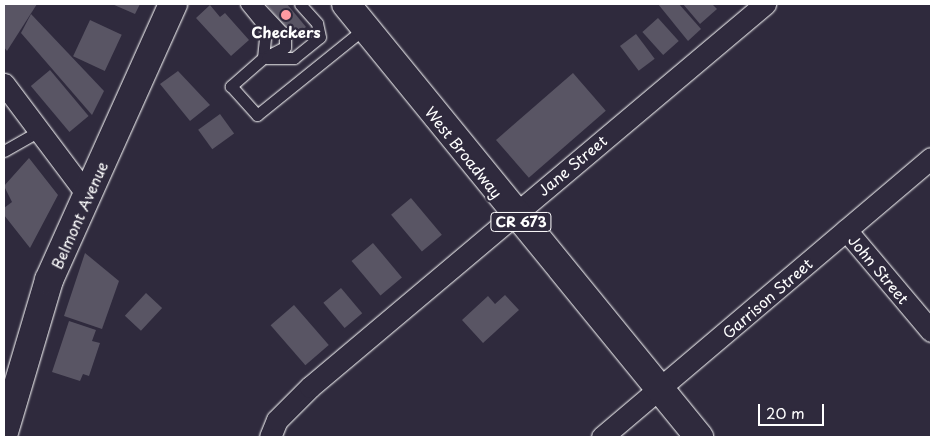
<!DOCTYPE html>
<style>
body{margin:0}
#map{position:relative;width:935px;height:441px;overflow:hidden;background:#2f2a3d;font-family:"Playpen Sans",sans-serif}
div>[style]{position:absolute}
.building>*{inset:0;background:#595564;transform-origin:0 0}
.roads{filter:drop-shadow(0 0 1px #fff) drop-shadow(0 0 1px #fff)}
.service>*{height:11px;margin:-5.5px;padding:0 5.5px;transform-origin:5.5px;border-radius:5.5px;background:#2f2a3d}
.minor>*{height:21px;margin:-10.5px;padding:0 10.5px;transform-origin:10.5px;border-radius:10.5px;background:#2f2a3d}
.secondary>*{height:28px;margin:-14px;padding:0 14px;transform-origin:14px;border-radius:14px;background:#2f2a3d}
.primary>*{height:28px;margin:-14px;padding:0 14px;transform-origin:14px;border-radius:14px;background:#2f2a3d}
.dots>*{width:14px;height:14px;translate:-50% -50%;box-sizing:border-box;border:2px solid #2f2a3d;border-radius:50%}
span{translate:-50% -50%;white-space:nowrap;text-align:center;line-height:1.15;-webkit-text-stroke:4.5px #2f2a3d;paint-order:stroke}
.shield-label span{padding:1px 4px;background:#2f2a3d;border:1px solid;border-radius:4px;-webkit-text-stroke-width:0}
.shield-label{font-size:14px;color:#fff;font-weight:700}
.poi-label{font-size:15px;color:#fff;font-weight:700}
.street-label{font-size:15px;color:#fff}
.frame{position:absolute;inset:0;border:5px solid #fff;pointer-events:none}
.scale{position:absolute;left:758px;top:404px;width:66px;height:22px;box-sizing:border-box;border:2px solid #fff;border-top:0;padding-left:6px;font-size:15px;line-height:18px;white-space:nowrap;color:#fff;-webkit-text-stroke:4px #2f2a3d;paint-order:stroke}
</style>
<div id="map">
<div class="building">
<i style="clip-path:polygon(4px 4px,37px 4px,7px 51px,4px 47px)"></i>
<i style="clip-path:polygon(112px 4px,140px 4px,135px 14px)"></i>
<i style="clip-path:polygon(266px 4px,287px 4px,306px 27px,293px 37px)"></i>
<i style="clip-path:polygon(658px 4px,679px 4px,701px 29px,688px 41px)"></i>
<i style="clip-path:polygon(683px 4px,712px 4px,717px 9px,700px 24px)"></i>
<i style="clip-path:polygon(210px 5px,220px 17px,225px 13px,249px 40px,231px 56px,196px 18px)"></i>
<i style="clip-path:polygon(31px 14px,104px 91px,92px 115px,21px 33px)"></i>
<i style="left:658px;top:18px;width:31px;height:21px;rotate:48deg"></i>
<i style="left:90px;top:20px;width:35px;height:40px;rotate:25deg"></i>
<i style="left:636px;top:34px;width:31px;height:20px;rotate:53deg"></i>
<i style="left:50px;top:70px;width:60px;height:25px;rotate:50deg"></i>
<i style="clip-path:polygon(178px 71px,210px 105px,190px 121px,160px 84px)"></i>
<i style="left:573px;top:73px;width:50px;height:102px;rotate:49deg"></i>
<i style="left:220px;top:114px;width:24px;height:27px;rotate:54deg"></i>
<i style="clip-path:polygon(29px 158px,58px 195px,30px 248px,4px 215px,4px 208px,12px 202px,4px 186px)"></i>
<i style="left:411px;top:198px;width:48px;height:26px;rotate:50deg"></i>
<i style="left:373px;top:243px;width:45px;height:28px;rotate:50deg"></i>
<i style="clip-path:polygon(85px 253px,119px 281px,102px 329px,64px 316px)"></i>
<i style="left:341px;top:288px;width:33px;height:23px;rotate:50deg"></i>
<i style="left:146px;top:293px;width:22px;height:31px;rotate:43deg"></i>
<i style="clip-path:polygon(505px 295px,519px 310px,483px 343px,462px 320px,488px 296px,495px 304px)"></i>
<i style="left:294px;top:305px;width:53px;height:31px;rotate:49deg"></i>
<i style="clip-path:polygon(69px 321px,96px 330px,92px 341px,100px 343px,89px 376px,83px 374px,80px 381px,52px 372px)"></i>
</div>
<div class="roads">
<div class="service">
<i style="left:246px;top:4px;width:32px;rotate:51deg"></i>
<i style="left:266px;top:29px;width:29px;rotate:96deg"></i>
<i style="left:256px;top:4px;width:42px;rotate:46.9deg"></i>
<i style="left:285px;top:35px;width:12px;rotate:90deg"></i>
<i style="left:285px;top:47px;width:25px;rotate:153deg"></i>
<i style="left:263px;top:58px;width:43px;rotate:138.8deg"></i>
<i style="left:231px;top:86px;width:39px;rotate:48deg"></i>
<i style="left:257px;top:115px;width:139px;rotate:-38.9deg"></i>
<i style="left:267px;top:58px;width:27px"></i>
<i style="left:294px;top:58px;width:33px;rotate:-39deg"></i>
<i style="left:320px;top:37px;width:14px;rotate:-102deg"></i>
<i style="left:317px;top:23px;width:25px;rotate:-132deg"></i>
<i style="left:4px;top:151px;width:40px;rotate:-29.7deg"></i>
</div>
<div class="minor">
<i style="left:4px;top:84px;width:140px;rotate:53.1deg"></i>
<i style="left:846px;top:230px;width:132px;rotate:49.9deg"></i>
<i style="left:270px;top:437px;width:18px;rotate:-68deg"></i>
<i style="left:277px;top:420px;width:47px;rotate:-45deg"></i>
<i style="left:310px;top:387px;width:595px;rotate:-40.09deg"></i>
<i style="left:602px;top:437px;width:431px;rotate:-40.3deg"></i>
</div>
<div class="secondary">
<i style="left:4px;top:432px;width:159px;rotate:-73.5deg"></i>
<i style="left:49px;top:280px;width:303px;rotate:-65.8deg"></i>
</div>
<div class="primary">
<i style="left:346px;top:4px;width:559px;rotate:50.81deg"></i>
</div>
</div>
<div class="dots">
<i style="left:286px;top:15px;background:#ff9aa2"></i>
</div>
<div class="shield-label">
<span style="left:521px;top:222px">CR 673</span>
</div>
<div class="poi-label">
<span style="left:286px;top:32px">Checkers</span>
</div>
<div class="street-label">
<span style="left:464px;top:152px;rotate:51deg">West Broadway</span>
<span style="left:572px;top:165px;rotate:-40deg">Jane Street</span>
<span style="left:79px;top:215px;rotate:-66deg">Belmont Avenue</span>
<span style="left:879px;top:269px;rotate:50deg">John Street</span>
<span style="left:767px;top:298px;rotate:-41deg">Garrison Street</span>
</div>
<div class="frame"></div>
<div class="scale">20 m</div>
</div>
